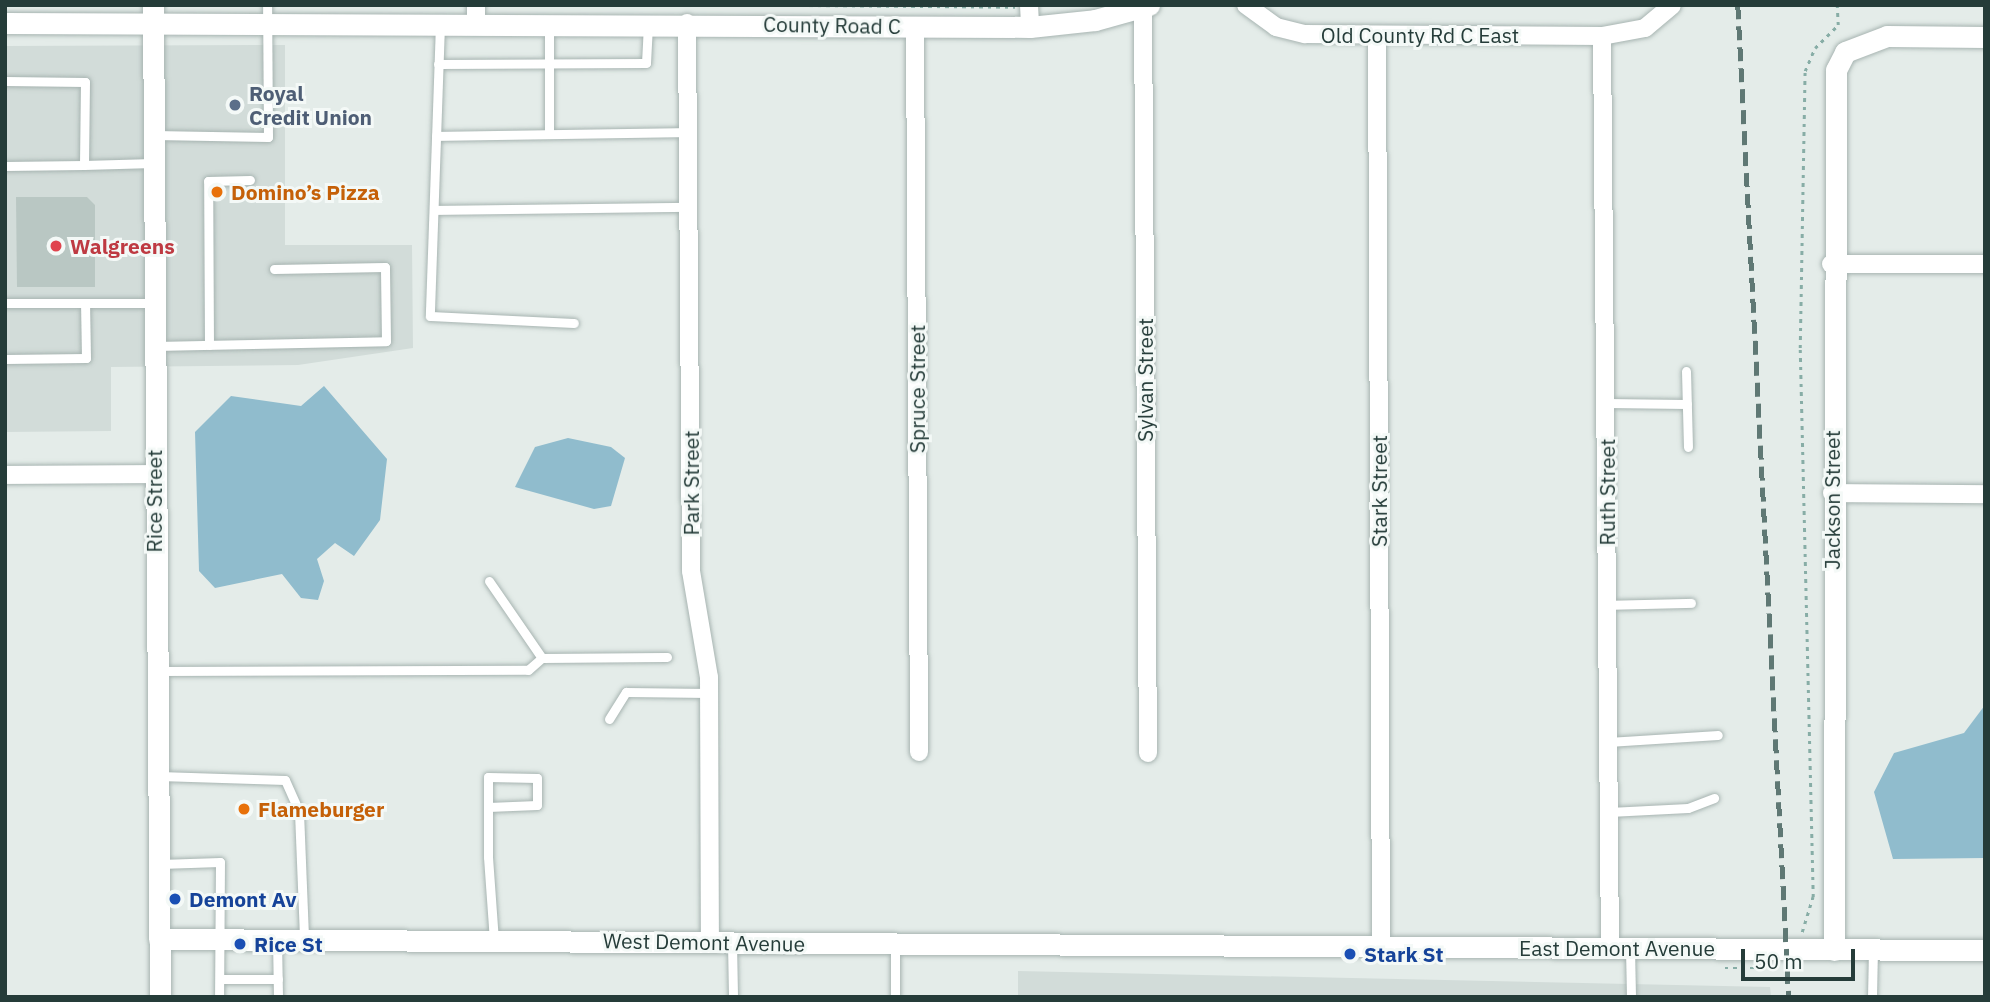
<!DOCTYPE html>
<meta charset="utf-8">
<style>
body{margin:0}
#map{position:relative;width:1990px;height:1002px;overflow:hidden;background:#e4ece9;font-family:"IBM Plex Sans",sans-serif}
div>[style]{position:absolute}
.built>*{inset:0;background:#d2dcd9}
.water>*{inset:0;background:#90bccd}
.building>*{inset:0;background:#b9c7c3}
.path>*{height:2.5px;margin-top:-1.25px;transform-origin:0;background:repeating-linear-gradient(90deg,#87ada6 0 3.5px,transparent 0 8.5px)}
.roads{filter:drop-shadow(0 0 2px #a7b4b1) drop-shadow(0 0 2px #a7b4b1)}
.lane>*{height:9px;margin:-4.5px;padding:0 4.5px;transform-origin:4.5px;border-radius:4.5px;background:#fff}
.street>*{height:18px;margin:-9px;padding:0 9px;transform-origin:9px;border-radius:9px;background:#fff}
.secondary>*{height:21px;margin:-10.5px;padding:0 10.5px;transform-origin:10.5px;border-radius:10.5px;background:#fff}
.rail>*{height:4.5px;margin-top:-2.25px;transform-origin:0;background:repeating-linear-gradient(90deg,#5f7874 0 14px,transparent 0 21px)}
.dots>*{width:19px;height:19px;translate:-50% -50%;box-sizing:border-box;border:4px solid #f4f9f7;border-radius:50%}
span{translate:-50% -50%;white-space:nowrap;text-align:center;line-height:1.15;-webkit-text-stroke:6px #f4f9f7;paint-order:stroke}
.street-label{font-size:21px;color:#253c39}
.service-label{font-size:21px;color:#4e5e75;font-weight:700}
.left{translate:0 -50%;text-align:left}
.food-label{font-size:21px;color:#c56008;font-weight:700}
.health-label{font-size:21px;color:#be3a42;font-weight:700}
.transit-label{font-size:21px;color:#164399;font-weight:700}
.frame{position:absolute;inset:0;border:7px solid #253c39;pointer-events:none}
.scale{position:absolute;left:1741px;top:949px;width:114px;height:32px;box-sizing:border-box;border:4px solid #253c39;border-top:0;padding-left:9px;font-size:21px;line-height:24px;white-space:nowrap;color:#253c39;-webkit-text-stroke:5px #f4f9f7;paint-order:stroke}
</style>
<div id="map">
<div class="built">
<i style="clip-path:polygon(285px 45px,285px 245px,412px 245px,413px 348px,298px 365px,111px 367px,111px 431px,6px 432px,5px 46px)"></i>
<i style="clip-path:polygon(1018px 971px,1770px 987px,1771px 997px,1018px 997px)"></i>
</div>
<div class="water">
<i style="clip-path:polygon(324px 386px,387px 459px,380px 520px,354px 556px,335px 543px,317px 559px,324px 581px,318px 600px,301px 598px,282px 574px,215px 588px,199px 571px,195px 432px,231px 396px,301px 406px)"></i>
<i style="clip-path:polygon(568px 438px,611px 447px,625px 458px,611px 506px,594px 509px,515px 487px,535px 447px)"></i>
<i style="clip-path:polygon(1985px 705px,1985px 858px,1893px 859px,1874px 792px,1894px 753px,1964px 733px)"></i>
</div>
<div class="building">
<i style="clip-path:polygon(16px 197px,87px 197px,95px 205px,95px 287px,17px 287px)"></i>
</div>
<div class="path">
<i style="left:801px;top:5px;width:214px;rotate:0.5deg"></i>
<i style="left:1802px;top:932px;width:37px;rotate:-73deg"></i>
<i style="left:1813px;top:897px;width:549px;rotate:-91.36deg"></i>
<i style="left:1800px;top:348px;width:277px;rotate:-89deg"></i>
<i style="left:1805px;top:71px;width:25px;rotate:-67deg"></i>
<i style="left:1815px;top:48px;width:33px;rotate:-45deg"></i>
<i style="left:1838px;top:25px;width:20px;rotate:-93deg"></i>
<i style="left:1725px;top:968px;width:29px"></i>
</div>
<div class="roads">
<div class="lane">
<i style="left:440px;top:24px;width:292px;rotate:92deg"></i>
<i style="left:430px;top:316px;width:144px;rotate:2.8deg"></i>
<i style="left:438px;top:64px;width:208px;rotate:-0.3deg"></i>
<i style="left:646px;top:63px;width:38px;rotate:-87deg"></i>
<i style="left:5px;top:81px;width:80px;rotate:0.7deg"></i>
<i style="left:85px;top:82px;width:83px;rotate:90.7deg"></i>
<i style="left:84px;top:165px;width:69px;rotate:-1.7deg"></i>
<i style="left:549px;top:134px;width:110px;rotate:-90deg"></i>
<i style="left:154px;top:135px;width:114px;rotate:1deg"></i>
<i style="left:268px;top:137px;width:132px;rotate:-90.4deg"></i>
<i style="left:436px;top:136px;width:252px;rotate:-0.9deg"></i>
<i style="left:5px;top:166px;width:79px;rotate:-0.7deg"></i>
<i style="left:434px;top:210px;width:254px;rotate:-0.7deg"></i>
<i style="left:5px;top:303px;width:149px"></i>
<i style="left:209px;top:345px;width:164px;rotate:-90.3deg"></i>
<i style="left:208px;top:181px;width:42px;rotate:-1.4deg"></i>
<i style="left:155px;top:346px;width:231px;rotate:-1.2deg"></i>
<i style="left:386px;top:341px;width:74px;rotate:-90.8deg"></i>
<i style="left:385px;top:267px;width:111px;rotate:179deg"></i>
<i style="left:5px;top:359px;width:81px;rotate:-0.7deg"></i>
<i style="left:86px;top:358px;width:55px;rotate:-91deg"></i>
<i style="left:1686px;top:371px;width:76px;rotate:88.5deg"></i>
<i style="left:1606px;top:403px;width:81px;rotate:0.7deg"></i>
<i style="left:489px;top:581px;width:93px;rotate:55.5deg"></i>
<i style="left:1607px;top:605px;width:84px;rotate:-1.4deg"></i>
<i style="left:158px;top:671px;width:370px;rotate:-0.2deg"></i>
<i style="left:528px;top:670px;width:18px;rotate:-41deg"></i>
<i style="left:542px;top:658px;width:125px;rotate:-0.5deg"></i>
<i style="left:609px;top:719px;width:32px;rotate:-58deg"></i>
<i style="left:626px;top:692px;width:83px;rotate:0.7deg"></i>
<i style="left:1608px;top:742px;width:110px;rotate:-3.6deg"></i>
<i style="left:159px;top:776px;width:126px;rotate:1.8deg"></i>
<i style="left:285px;top:780px;width:35px;rotate:66deg"></i>
<i style="left:299px;top:812px;width:127px;rotate:87.7deg"></i>
<i style="left:488px;top:807px;width:49px;rotate:-2.3deg"></i>
<i style="left:537px;top:805px;width:27px;rotate:-90deg"></i>
<i style="left:537px;top:778px;width:49px;rotate:-178.8deg"></i>
<i style="left:488px;top:777px;width:80px;rotate:90deg"></i>
<i style="left:488px;top:857px;width:84px;rotate:85.9deg"></i>
<i style="left:1609px;top:812px;width:79px;rotate:-2.9deg"></i>
<i style="left:1688px;top:808px;width:28px;rotate:-21deg"></i>
<i style="left:160px;top:864px;width:60px;rotate:-1.9deg"></i>
<i style="left:220px;top:862px;width:135px;rotate:90.4deg"></i>
<i style="left:277px;top:939px;width:58px;rotate:89deg"></i>
<i style="left:732px;top:943px;width:54px;rotate:88.9deg"></i>
<i style="left:895px;top:944px;width:53px;rotate:90deg"></i>
<i style="left:1630px;top:948px;width:49px;rotate:88.8deg"></i>
<i style="left:220px;top:979px;width:58px"></i>
<i style="left:1872px;top:997px;width:47px;rotate:-88.8deg"></i>
</div>
<div class="street">
<i style="left:1029px;top:5px;width:22px;rotate:87deg"></i>
<i style="left:1246px;top:5px;width:37px;rotate:36deg"></i>
<i style="left:1276px;top:27px;width:30px;rotate:14deg"></i>
<i style="left:1305px;top:34px;width:297px;rotate:0.4deg"></i>
<i style="left:1602px;top:36px;width:44px;rotate:-10.5deg"></i>
<i style="left:1645px;top:28px;width:35px;rotate:-40deg"></i>
<i style="left:1143px;top:8px;width:745px;rotate:89.62deg"></i>
<i style="left:476px;top:22px;width:17px;rotate:-90deg"></i>
<i style="left:687px;top:23px;width:548px;rotate:89.58deg"></i>
<i style="left:691px;top:571px;width:108px;rotate:80.4deg"></i>
<i style="left:709px;top:677px;width:265px;rotate:89.8deg"></i>
<i style="left:915px;top:26px;width:726px;rotate:89.68deg"></i>
<i style="left:1377px;top:35px;width:912px;rotate:89.75deg"></i>
<i style="left:1602px;top:36px;width:912px;rotate:89.5deg"></i>
<i style="left:1831px;top:264px;width:154px"></i>
<i style="left:5px;top:475px;width:149px;rotate:-0.4deg"></i>
<i style="left:1832px;top:493px;width:153px;rotate:0.4deg"></i>
</div>
<div class="secondary">
<i style="left:153px;top:5px;width:992px;rotate:89.6deg"></i>
<i style="left:5px;top:23px;width:1025px;rotate:0.22deg"></i>
<i style="left:1030px;top:27px;width:65px;rotate:-6.1deg"></i>
<i style="left:1095px;top:20px;width:56px;rotate:-15.5deg"></i>
<i style="left:159px;top:939px;width:1826px;rotate:0.35deg"></i>
<i style="left:1834px;top:950px;width:880px;rotate:-89.87deg"></i>
<i style="left:1836px;top:70px;width:20px;rotate:-63deg"></i>
<i style="left:1845px;top:52px;width:45px;rotate:-20.9deg"></i>
<i style="left:1887px;top:36px;width:98px;rotate:0.6deg"></i>
</div>
</div>
<div class="rail">
<i style="left:1738px;top:5px;width:993px;rotate:87.06deg"></i>
</div>
<div class="dots">
<i style="left:235px;top:105px;background:#5c6f8a"></i>
<i style="left:217px;top:192px;background:#e8710a"></i>
<i style="left:56px;top:246px;background:#e0444e"></i>
<i style="left:244px;top:809px;background:#e8710a"></i>
<i style="left:175px;top:899px;background:#1a4fb4"></i>
<i style="left:240px;top:944px;background:#1a4fb4"></i>
<i style="left:1350px;top:954px;background:#1a4fb4"></i>
</div>
<div class="street-label">
<span style="left:832px;top:25px;rotate:1deg">County Road C</span>
<span style="left:1420px;top:35px">Old County Rd C East</span>
<span style="left:1145px;top:380px;rotate:-90deg">Sylvan Street</span>
<span style="left:917px;top:389px;rotate:-90deg">Spruce Street</span>
<span style="left:691px;top:483px;rotate:-90deg">Park Street</span>
<span style="left:1379px;top:491px;rotate:-90deg">Stark Street</span>
<span style="left:1607px;top:492px;rotate:-90deg">Ruth Street</span>
<span style="left:1832px;top:500px;rotate:-90deg">Jackson Street</span>
<span style="left:154px;top:501px;rotate:-90deg">Rice Street</span>
<span style="left:704px;top:942px;rotate:1deg">West Demont Avenue</span>
<span style="left:1617px;top:948px">East Demont Avenue</span>
</div>
<div class="service-label">
<span class="left" style="left:249px;top:105px">Royal<br>Credit Union</span>
</div>
<div class="food-label">
<span class="left" style="left:231px;top:192px">Domino’s Pizza</span>
<span class="left" style="left:258px;top:809px">Flameburger</span>
</div>
<div class="health-label">
<span class="left" style="left:70px;top:246px">Walgreens</span>
</div>
<div class="transit-label">
<span class="left" style="left:189px;top:899px">Demont Av</span>
<span class="left" style="left:254px;top:944px">Rice St</span>
<span class="left" style="left:1364px;top:954px">Stark St</span>
</div>
<div class="frame"></div>
<div class="scale">50 m</div>
</div>
